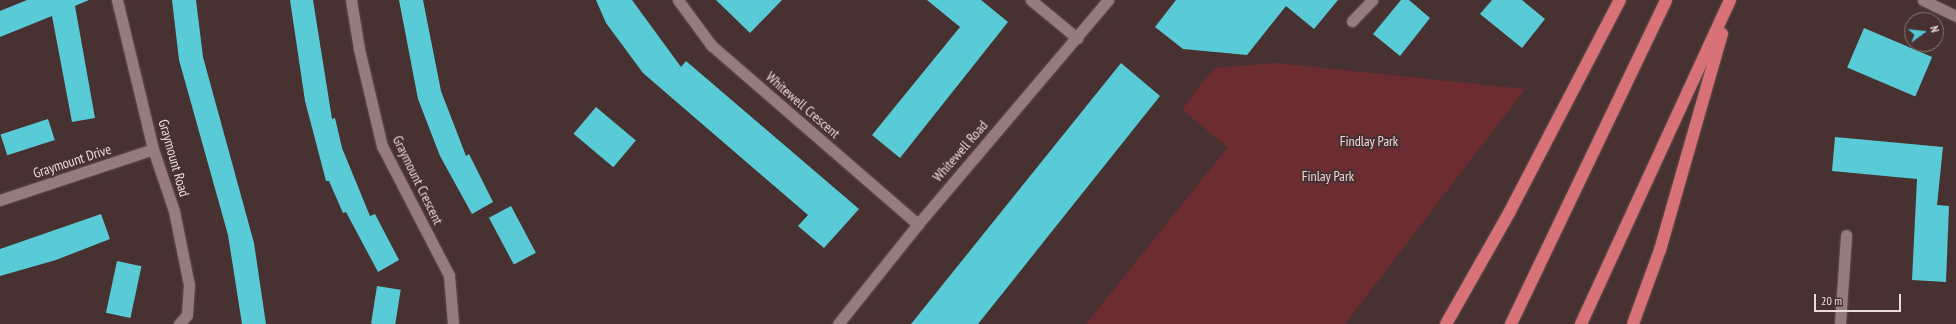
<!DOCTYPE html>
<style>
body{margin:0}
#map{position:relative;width:1956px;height:324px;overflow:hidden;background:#473131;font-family:"PT Sans Narrow",sans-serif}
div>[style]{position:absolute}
.green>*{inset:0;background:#6c2c31}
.building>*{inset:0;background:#59cbd6;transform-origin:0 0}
.roads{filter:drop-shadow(0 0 1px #625050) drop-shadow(0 0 1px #625050)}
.minor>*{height:11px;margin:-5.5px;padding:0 5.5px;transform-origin:5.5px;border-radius:5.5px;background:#967c7c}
.tertiary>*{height:11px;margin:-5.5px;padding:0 5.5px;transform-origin:5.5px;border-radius:5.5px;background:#967c7c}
.motorway>*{height:12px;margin:-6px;padding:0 6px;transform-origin:6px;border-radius:6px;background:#d97278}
span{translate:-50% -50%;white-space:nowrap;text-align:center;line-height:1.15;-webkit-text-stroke:4px #473131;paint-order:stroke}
.street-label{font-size:14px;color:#ebdcdc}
.park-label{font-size:14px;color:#f0d8d8}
.north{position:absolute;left:1904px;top:12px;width:40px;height:40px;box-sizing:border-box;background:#473131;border:1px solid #897575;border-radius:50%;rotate:75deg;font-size:11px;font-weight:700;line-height:16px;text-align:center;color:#ebdcdc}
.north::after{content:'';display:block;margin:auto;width:14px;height:18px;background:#52cbd7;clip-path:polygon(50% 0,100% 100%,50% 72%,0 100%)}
.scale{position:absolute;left:1814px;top:294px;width:87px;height:18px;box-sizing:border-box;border:2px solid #ebdcdc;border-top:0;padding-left:5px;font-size:12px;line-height:14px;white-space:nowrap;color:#ebdcdc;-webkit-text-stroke:3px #473131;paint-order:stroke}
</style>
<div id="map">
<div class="green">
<i style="clip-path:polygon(1276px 63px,1525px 89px,1345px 324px,1086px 324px,1228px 147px,1182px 110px,1200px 85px,1215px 68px)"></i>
</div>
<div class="building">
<i style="clip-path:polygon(27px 0,89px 0,75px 6px,95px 118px,72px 122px,52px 16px,0 37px,0 11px)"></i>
<i style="clip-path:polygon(172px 0,196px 0,203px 57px,254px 243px,266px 324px,242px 324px,228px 235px,179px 60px)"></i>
<i style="clip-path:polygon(290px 0,313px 0,332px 119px,335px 118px,342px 148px,370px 216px,375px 214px,399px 260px,378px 272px,346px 212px,343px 213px,329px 181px,326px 181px,305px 101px)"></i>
<i style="clip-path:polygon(399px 0,423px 0,441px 91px,466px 156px,469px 154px,493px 202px,472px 214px,440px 156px,418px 99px)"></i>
<i style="clip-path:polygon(596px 0,632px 0,681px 67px,686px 61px,859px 209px,824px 248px,798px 226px,808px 215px,643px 73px,606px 23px)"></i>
<i style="clip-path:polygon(716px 0,782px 0,750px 33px)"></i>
<i style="clip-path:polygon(927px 0,981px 0,1008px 22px,900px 158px,872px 135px,960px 27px)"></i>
<i style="clip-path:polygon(1176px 0,1338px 0,1314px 29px,1286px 6px,1247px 55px,1183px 49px,1155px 27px)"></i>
<i style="clip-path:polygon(1401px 0,1409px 0,1430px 18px,1400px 56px,1373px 34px)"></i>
<i style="clip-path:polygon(1492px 0,1522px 0,1545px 19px,1522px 48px,1480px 14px)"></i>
<i style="left:1864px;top:28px;width:74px;height:43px;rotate:23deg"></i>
<i style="clip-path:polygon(1121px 63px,1160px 96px,978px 324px,911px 324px)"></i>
<i style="left:596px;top:107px;width:52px;height:35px;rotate:40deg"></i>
<i style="left:48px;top:119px;width:22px;height:50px;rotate:72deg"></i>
<i style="clip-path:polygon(1835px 137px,1943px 147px,1937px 205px,1949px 206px,1946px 282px,1912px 280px,1917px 179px,1832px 171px)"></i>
<i style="left:511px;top:206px;width:53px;height:25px;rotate:62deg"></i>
<i style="clip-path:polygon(101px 214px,110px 239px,56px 260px,0 276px,0 249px)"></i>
<i style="left:117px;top:261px;width:25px;height:53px;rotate:12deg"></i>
<i style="left:377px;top:286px;width:24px;height:38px;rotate:9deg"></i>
</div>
<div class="roads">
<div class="minor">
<i style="left:117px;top:0;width:153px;rotate:76.4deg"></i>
<i style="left:153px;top:149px;width:65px;rotate:71.3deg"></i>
<i style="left:174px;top:211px;width:76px;rotate:78.5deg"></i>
<i style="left:189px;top:285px;width:30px;rotate:94deg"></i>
<i style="left:187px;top:315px;width:12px;rotate:132deg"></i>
<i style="left:351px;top:0;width:50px;rotate:80.7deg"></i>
<i style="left:359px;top:49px;width:100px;rotate:76.7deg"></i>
<i style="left:382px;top:146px;width:145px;rotate:62.6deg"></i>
<i style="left:449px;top:275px;width:49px;rotate:85.3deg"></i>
<i style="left:678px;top:0;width:56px;rotate:53.7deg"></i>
<i style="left:711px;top:45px;width:274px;rotate:40.9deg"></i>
<i style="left:1031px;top:0;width:60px;rotate:39.6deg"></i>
<i style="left:1923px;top:0;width:37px;rotate:26deg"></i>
<i style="left:1352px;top:21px;width:29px;rotate:-46deg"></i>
<i style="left:0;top:200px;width:161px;rotate:-18.4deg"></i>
<i style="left:1840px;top:324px;width:89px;rotate:-86.1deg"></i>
</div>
<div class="tertiary">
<i style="left:838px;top:324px;width:128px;rotate:-51.3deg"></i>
<i style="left:918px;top:224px;width:294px;rotate:-49.7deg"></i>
</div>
<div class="motorway">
<i style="left:1446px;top:324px;width:128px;rotate:-60.4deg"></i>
<i style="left:1509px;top:213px;width:240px;rotate:-62.5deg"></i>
<i style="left:1511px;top:324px;width:359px;rotate:-64.4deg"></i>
<i style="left:1581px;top:324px;width:357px;rotate:-65.3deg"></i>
<i style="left:1633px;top:324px;width:79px;rotate:-70deg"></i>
<i style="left:1660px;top:250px;width:225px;rotate:-74deg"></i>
</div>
</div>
<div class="street-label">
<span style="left:803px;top:105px;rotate:41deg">Whitewell Crescent</span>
<span style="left:960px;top:151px;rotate:-49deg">Whitewell Road</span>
<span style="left:174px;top:158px;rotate:74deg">Graymount Road</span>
<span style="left:72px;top:161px;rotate:-18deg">Graymount Drive</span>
<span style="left:418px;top:180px;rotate:64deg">Graymount Crescent</span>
</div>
<div class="park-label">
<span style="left:1369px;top:141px">Findlay Park</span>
<span style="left:1328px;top:176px">Finlay Park</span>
</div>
<div class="north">N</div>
<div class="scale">20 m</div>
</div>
